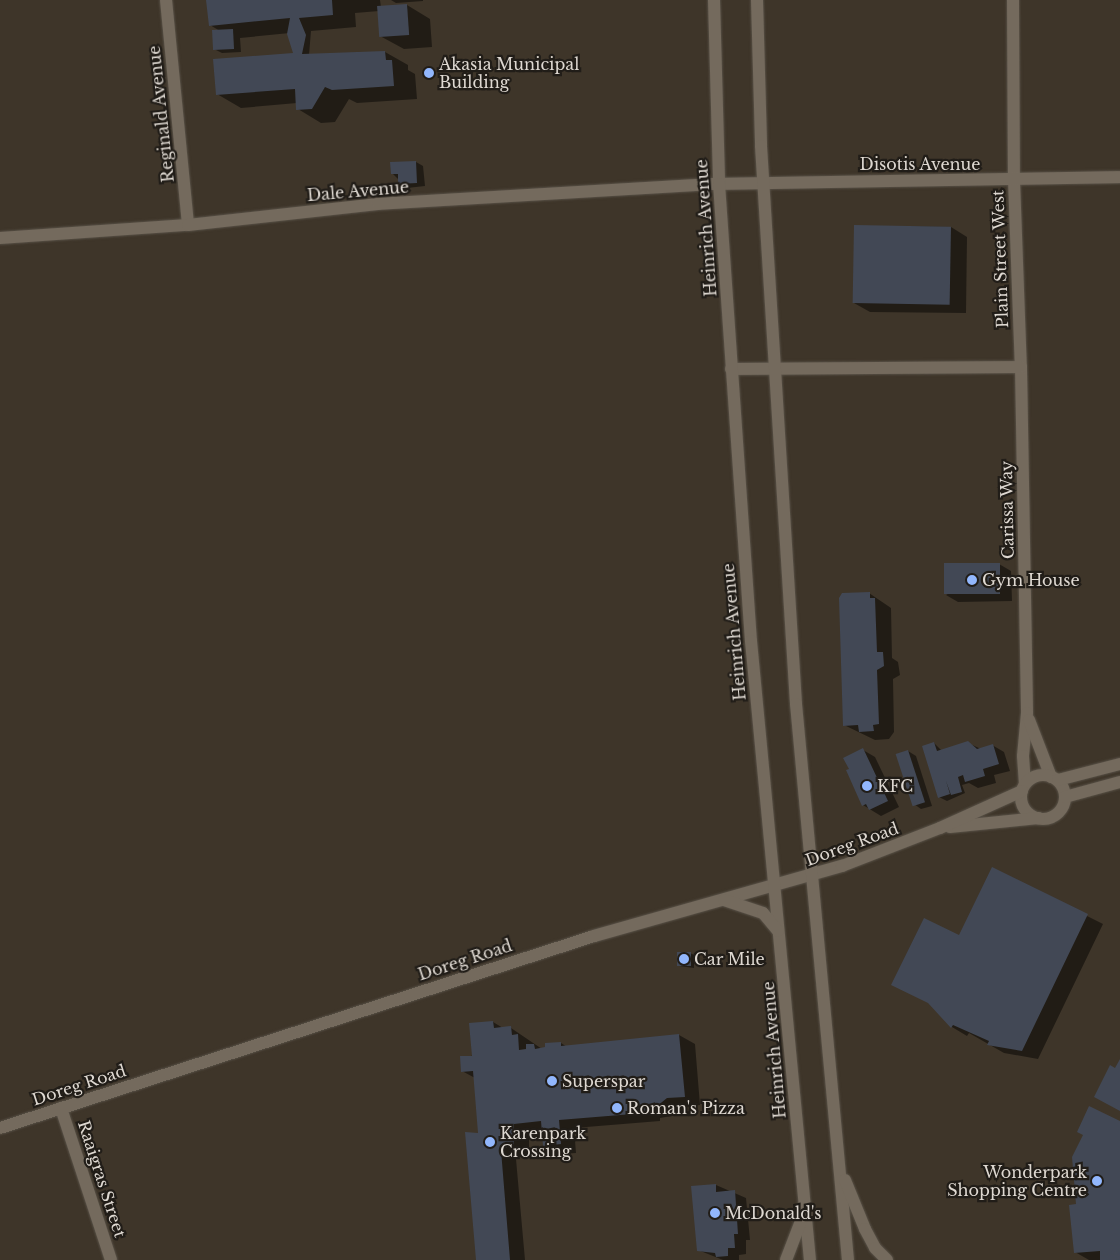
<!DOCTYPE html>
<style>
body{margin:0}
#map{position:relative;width:1120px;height:1260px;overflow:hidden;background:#3e3529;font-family:"Libre Baskerville",serif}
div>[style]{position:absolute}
.shadow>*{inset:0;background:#0007}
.building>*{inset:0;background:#424855;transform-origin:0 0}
.roads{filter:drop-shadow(0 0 1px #585147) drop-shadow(0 0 1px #585147)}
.minor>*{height:12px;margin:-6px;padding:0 6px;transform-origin:6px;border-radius:6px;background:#746a5d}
.minor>.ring{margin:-6px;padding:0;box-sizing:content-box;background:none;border:12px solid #746a5d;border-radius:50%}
.tertiary>*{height:12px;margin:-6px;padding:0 6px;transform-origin:6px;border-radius:6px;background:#746a5d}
.dots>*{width:14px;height:14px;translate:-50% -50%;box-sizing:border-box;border:2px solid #211d18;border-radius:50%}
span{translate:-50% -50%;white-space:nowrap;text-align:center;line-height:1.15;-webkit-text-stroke:4.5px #211d18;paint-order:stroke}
.poi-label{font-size:16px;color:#ded8d1}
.left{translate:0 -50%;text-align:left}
.right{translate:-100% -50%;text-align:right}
.street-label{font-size:16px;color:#ded8d1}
</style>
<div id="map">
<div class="shadow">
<i style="clip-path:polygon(208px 0,380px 0,381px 7px,407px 5px,430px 19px,432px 47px,404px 49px,380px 36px,379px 11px,355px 13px,356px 27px,311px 31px,309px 55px,385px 52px,408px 65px,408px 70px,415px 74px,417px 99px,357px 103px,349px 99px,335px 122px,321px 123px,298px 109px,297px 103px,241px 108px,217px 94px,294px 54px,290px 33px,240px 38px,241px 52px,222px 53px,214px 49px,220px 31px,210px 25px)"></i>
<i style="clip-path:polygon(391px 0,423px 0,423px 1px,396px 3px)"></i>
<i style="clip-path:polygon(416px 162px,423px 166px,425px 186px,407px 188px,392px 173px)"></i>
<i style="clip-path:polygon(855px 226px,951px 227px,967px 237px,966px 313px,870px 312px,854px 303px)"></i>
<i style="clip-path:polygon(999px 564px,1011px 571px,1012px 601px,958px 602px,946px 595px)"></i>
<i style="clip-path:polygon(869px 593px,891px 608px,892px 658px,898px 662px,900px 675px,893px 679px,894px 732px,889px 739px,875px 740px,844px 725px)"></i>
<i style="clip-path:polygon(934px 743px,942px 751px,968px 743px,981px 749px,992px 745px,1004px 752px,1010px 771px,994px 775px,996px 783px,978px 788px,969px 783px,962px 785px,965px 793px,947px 801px,939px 797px)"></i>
<i style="clip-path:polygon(863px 750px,875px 757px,899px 807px,881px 816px,863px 805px,850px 770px)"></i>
<i style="clip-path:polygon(908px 751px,916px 756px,932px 806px,921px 809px,914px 804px)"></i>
<i style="clip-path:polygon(993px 869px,1103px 924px,1038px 1059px,1004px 1053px,969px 1033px,967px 1036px,952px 1027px,931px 1004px)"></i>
<i style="clip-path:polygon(690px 953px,694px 955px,694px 968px,679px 966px)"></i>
<i style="clip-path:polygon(493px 1022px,503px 1028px,511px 1028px,542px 1049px,561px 1043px,567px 1047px,679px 1035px,695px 1044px,700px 1105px,683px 1107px,672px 1116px,660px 1118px,660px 1121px,574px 1128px,576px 1153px,560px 1154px,544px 1145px,543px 1131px,529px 1132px,529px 1152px,516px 1159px,525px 1260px,477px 1260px,480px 1134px,475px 1078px,462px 1071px)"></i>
<i style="clip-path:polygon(1120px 1122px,1120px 1260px,1089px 1260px,1075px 1252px,1078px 1205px)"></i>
<i style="clip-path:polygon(716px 1185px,746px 1198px,750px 1240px,746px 1240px,746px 1254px,739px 1255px,739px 1260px,723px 1260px,698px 1250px)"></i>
</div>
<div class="building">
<i style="clip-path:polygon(206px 0,332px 0,333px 15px,299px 18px,306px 35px,302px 54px,385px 51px,386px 60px,392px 60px,394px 86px,332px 90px,325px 87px,312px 109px,296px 110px,295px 89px,216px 95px,213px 59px,293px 53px,287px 34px,290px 18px,209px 26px)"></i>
<i style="left:407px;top:4px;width:31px;height:30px;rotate:86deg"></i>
<i style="left:233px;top:29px;width:20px;height:21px;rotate:87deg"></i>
<i style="clip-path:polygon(416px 161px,417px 183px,398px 184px,398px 174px,391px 174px,390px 162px)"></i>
<i style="left:854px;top:225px;width:97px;height:78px;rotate:1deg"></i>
<i style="left:1000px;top:563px;width:31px;height:56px;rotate:90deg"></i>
<i style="clip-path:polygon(870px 592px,870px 598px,875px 598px,877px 652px,883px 652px,884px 666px,877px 670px,879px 724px,873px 725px,874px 731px,859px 732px,858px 725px,843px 726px,839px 598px,842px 593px)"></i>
<i style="clip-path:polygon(968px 741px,977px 749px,993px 744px,999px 764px,983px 769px,985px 776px,965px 782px,963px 775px,958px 777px,962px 792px,951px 795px,946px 781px,950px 794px,938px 798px,922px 746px,934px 742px,937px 751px)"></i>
<i style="clip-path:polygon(863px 748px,888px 801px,869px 810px,866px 804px,862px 806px,846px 770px,849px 769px,843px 758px)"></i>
<i style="left:908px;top:750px;width:55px;height:13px;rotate:72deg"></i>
<i style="clip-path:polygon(992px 867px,1088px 914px,1022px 1051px,987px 1045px,989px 1041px,953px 1025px,951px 1028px,928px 1003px,891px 985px,924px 918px,959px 935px)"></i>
<i style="left:691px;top:952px;width:14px;height:14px;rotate:90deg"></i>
<i style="clip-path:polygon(493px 1021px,494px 1028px,511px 1026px,512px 1035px,518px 1034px,519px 1050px,526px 1049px,526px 1044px,534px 1044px,535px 1049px,545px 1047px,545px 1043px,561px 1042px,561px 1046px,679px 1034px,685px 1097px,667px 1098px,656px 1107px,645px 1110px,645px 1113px,559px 1120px,561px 1144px,543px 1146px,541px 1121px,514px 1124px,514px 1144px,501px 1150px,510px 1260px,476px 1260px,465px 1132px,478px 1133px,473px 1071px,461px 1072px,460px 1056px,472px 1056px,469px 1023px)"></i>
<i style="clip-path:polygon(1120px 1059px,1120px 1111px,1094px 1097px,1110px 1065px,1115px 1068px)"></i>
<i style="clip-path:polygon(1089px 1106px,1120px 1121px,1120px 1260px,1100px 1260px,1100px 1251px,1074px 1253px,1069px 1205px,1076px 1204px,1072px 1157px,1083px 1135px,1077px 1132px)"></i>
<i style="clip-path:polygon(716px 1184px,716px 1192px,735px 1190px,738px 1234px,734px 1234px,735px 1248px,728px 1248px,728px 1256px,716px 1257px,715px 1253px,697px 1251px,691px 1186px)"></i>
</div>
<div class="roads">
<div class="minor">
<i style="left:166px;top:0;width:226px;rotate:84.4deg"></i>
<i style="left:1013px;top:0;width:180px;rotate:89.7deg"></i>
<i style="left:1014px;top:180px;width:187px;rotate:87.9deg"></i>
<i style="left:1021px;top:367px;width:346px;rotate:89deg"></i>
<i style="left:1027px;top:713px;width:43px;rotate:95.3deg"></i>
<i style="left:1023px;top:756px;width:28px;rotate:86deg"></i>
<i style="left:0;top:238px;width:188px;rotate:-4deg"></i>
<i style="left:188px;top:225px;width:191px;rotate:-6.3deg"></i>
<i style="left:378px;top:204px;width:342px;rotate:-3.4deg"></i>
<i style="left:719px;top:184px;width:401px;rotate:-1deg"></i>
<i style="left:731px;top:369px;width:290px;rotate:-0.4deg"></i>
<i style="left:1029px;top:720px;width:61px;rotate:68.9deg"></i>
<i class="ring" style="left:1021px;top:775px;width:32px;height:32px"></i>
<i style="left:1058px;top:780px;width:64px;rotate:-14.5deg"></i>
<i style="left:1065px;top:797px;width:57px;rotate:-15.3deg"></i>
<i style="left:950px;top:827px;width:89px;rotate:-5.8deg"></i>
<i style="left:61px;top:1108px;width:160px;rotate:71.8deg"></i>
<i style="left:0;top:1128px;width:624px;rotate:-17.91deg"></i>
<i style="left:594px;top:936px;width:258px;rotate:-15.8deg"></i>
<i style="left:842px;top:866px;width:105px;rotate:-21.2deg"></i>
<i style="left:940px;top:828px;width:90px;rotate:-24.3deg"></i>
</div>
<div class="tertiary">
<i style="left:714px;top:0;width:184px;rotate:88.4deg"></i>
<i style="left:719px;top:184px;width:458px;rotate:86deg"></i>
<i style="left:751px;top:641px;width:622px;rotate:84.56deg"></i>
<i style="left:757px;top:0;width:146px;rotate:88.4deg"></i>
<i style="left:761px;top:146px;width:559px;rotate:86.41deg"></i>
<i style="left:796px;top:704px;width:558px;rotate:84.66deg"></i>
<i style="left:724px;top:900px;width:41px;rotate:18.4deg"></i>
<i style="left:763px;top:913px;width:23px;rotate:50deg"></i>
<i style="left:845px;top:1180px;width:53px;rotate:67.8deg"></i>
<i style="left:865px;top:1229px;width:21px;rotate:62deg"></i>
<i style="left:875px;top:1248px;width:17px;rotate:45deg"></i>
<i style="left:786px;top:1260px;width:50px;rotate:-69deg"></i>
</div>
</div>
<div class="dots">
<i style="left:429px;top:73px;background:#92b7fd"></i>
<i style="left:972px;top:580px;background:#92b7fd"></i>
<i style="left:867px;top:786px;background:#92b7fd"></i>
<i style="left:684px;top:959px;background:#92b7fd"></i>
<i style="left:552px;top:1081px;background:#92b7fd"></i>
<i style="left:617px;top:1108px;background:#92b7fd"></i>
<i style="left:490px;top:1142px;background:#92b7fd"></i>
<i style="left:1097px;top:1181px;background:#92b7fd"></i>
<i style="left:715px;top:1213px;background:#92b7fd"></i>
</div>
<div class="poi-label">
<span class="left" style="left:439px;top:73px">Akasia Municipal<br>Building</span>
<span class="left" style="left:982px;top:580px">Gym House</span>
<span class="left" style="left:877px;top:786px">KFC</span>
<span class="left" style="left:694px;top:959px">Car Mile</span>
<span class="left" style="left:562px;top:1081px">Superspar</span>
<span class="left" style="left:627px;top:1108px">Roman's Pizza</span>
<span class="left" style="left:500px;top:1142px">Karenpark<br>Crossing</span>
<span class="right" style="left:1087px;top:1181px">Wonderpark<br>Shopping Centre</span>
<span class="left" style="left:725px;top:1213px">McDonald's</span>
</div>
<div class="street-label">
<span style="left:161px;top:114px;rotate:-96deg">Reginald Avenue</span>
<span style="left:920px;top:164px">Disotis Avenue</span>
<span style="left:358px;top:191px;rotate:-5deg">Dale Avenue</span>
<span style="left:706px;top:228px;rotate:-94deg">Heinrich Avenue</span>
<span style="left:1000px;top:259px;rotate:-92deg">Plain Street West</span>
<span style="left:1007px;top:510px;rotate:-91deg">Carissa Way</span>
<span style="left:734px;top:632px;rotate:-95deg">Heinrich Avenue</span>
<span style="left:852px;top:844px;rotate:-20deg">Doreg Road</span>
<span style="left:465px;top:960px;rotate:-18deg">Doreg Road</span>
<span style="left:774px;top:1050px;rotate:-95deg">Heinrich Avenue</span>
<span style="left:79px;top:1085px;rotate:-18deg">Doreg Road</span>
<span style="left:102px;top:1179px;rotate:72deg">Raaigras Street</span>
</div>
</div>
